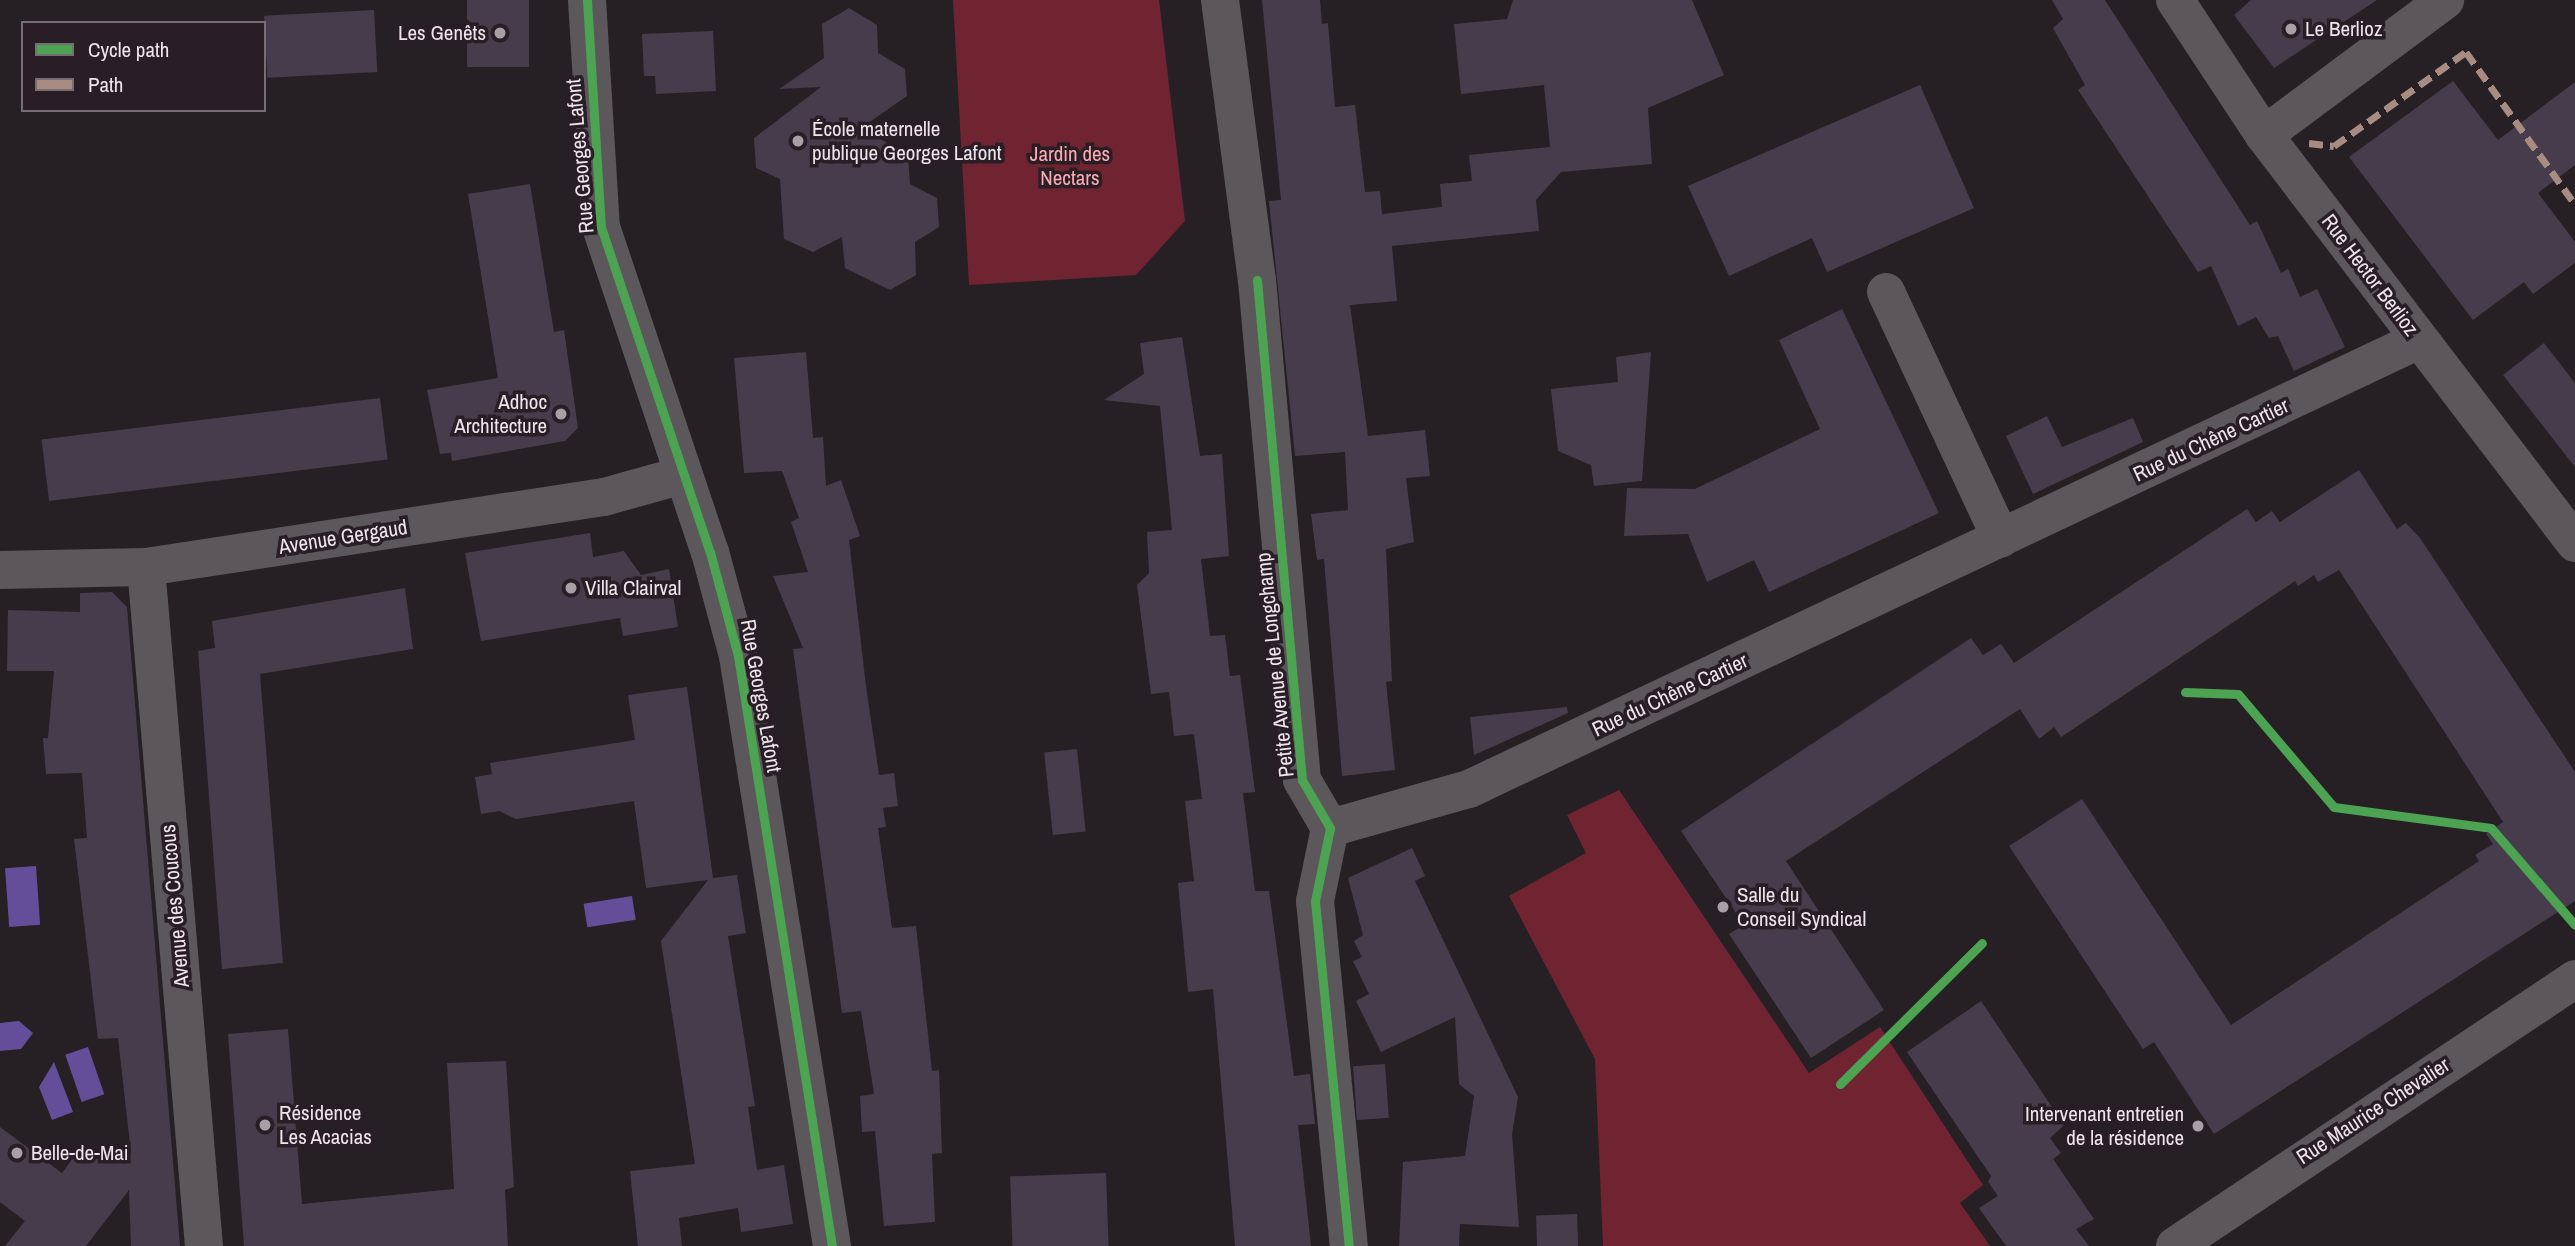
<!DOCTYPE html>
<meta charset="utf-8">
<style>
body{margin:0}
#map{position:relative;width:2575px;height:1246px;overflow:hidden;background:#262025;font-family:"Archivo Narrow",sans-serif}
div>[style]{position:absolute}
.green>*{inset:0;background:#702432}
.water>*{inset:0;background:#644e99;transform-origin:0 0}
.building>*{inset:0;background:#473c4b;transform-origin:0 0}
.street>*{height:38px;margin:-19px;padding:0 19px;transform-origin:19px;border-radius:19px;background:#5b575a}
.quiet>*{height:7px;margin-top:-3.5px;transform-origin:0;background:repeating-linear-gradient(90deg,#a88b81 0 14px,transparent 0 21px)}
.cycleway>*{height:9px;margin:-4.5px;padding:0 4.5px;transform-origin:4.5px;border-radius:4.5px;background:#4ca352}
.dots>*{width:19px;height:19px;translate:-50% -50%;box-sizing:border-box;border:4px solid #291d26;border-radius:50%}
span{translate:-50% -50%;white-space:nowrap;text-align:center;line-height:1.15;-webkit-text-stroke:7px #291d26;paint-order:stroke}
.poi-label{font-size:21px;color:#ede5eb}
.left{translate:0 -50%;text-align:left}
.right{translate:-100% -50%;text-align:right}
.park-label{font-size:21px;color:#fbabb2}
.street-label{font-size:21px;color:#ede5eb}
.legend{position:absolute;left:21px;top:21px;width:245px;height:91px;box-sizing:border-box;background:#291d26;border:2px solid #776d75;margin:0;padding:9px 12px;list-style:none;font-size:21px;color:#ede5eb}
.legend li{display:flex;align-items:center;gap:14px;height:35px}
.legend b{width:35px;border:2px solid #776d75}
</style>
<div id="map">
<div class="green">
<i style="clip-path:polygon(953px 0,1159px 0,1185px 221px,1136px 275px,969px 285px)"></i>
<i style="clip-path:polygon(1619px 790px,1809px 1073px,1880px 1027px,1983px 1185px,1960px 1203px,1990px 1246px,1603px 1246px,1595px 1059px,1509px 896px,1586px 853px,1567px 815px)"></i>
</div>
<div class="water">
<i style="left:36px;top:866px;width:59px;height:31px;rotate:86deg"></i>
<i style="left:632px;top:896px;width:24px;height:49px;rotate:81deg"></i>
<i style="clip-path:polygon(19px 1021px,33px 1033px,21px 1049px,0 1051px,0 1023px)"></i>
<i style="left:88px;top:1047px;width:50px;height:24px;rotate:71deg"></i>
<i style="clip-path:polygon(54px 1062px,73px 1112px,52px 1120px,39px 1087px)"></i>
</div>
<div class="building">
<i style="left:467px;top:0;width:62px;height:67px"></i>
<i style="clip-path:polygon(1262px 0,1320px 0,1322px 24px,1328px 23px,1335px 107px,1355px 105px,1365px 192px,1380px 191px,1382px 214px,1442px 207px,1440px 184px,1472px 181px,1469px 155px,1550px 147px,1544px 85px,1461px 94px,1454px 24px,1507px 19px,1513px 0,1692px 0,1724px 75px,1648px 108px,1652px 164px,1561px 172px,1536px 200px,1539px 231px,1392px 246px,1397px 301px,1350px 305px,1368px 436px,1425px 430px,1430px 476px,1406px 478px,1414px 542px,1386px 549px,1392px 681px,1386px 682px,1395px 770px,1342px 776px,1324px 559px,1317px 560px,1311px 514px,1348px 510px,1345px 452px,1295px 456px,1269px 201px,1281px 200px)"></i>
<i style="clip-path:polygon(2052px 0,2105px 0,2250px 225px,2257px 221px,2281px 273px,2288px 269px,2300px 297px,2317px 289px,2345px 347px,2294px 371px,2278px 336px,2269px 338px,2256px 317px,2238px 326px,2211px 266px,2198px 272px,2078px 90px,2085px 85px,2053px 28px,2063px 19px)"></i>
<i style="clip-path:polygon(2251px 0,2377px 0,2274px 68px,2234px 15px)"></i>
<i style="clip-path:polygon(849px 8px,877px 25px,878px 53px,905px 69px,907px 96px,861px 128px,908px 155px,910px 184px,937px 198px,939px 227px,915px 242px,916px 275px,890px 290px,845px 268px,842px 237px,813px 252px,784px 239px,780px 179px,756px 168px,754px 138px,821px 87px,779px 89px,824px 58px,822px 24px)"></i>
<i style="left:374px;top:10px;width:62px;height:110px;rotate:87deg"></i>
<i style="clip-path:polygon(713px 31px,716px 91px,656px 94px,655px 76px,644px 76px,642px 34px)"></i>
<i style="clip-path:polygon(2453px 81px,2498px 140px,2575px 82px,2575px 165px,2538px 193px,2575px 242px,2575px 263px,2533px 294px,2524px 282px,2473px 320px,2349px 157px)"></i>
<i style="clip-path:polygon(1920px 85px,1974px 208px,1827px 272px,1812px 238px,1729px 276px,1688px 186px)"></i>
<i style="clip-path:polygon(530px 184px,554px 332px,564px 330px,578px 428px,565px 441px,452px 461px,451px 453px,440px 454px,427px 390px,498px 378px,468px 194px)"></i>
<i style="clip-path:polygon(1842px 309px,1939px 513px,1769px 592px,1754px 560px,1707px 582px,1688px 534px,1624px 536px,1627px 488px,1695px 489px,1820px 429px,1779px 340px)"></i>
<i style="clip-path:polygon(1182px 337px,1200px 456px,1222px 454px,1229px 556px,1201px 559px,1210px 636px,1225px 635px,1230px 676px,1240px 675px,1255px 792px,1243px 793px,1255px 891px,1269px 891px,1294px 1076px,1310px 1074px,1315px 1124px,1298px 1125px,1311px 1246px,1235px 1246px,1213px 989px,1188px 992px,1178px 883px,1194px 881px,1185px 801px,1202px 799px,1194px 734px,1174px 736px,1169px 692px,1151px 694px,1137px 585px,1149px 573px,1147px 532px,1172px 530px,1160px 406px,1104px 400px,1144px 374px,1140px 343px)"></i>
<i style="clip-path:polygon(2544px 343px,2575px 383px,2575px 467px,2503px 375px)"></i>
<i style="clip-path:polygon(806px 352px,813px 438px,823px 437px,826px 486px,841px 480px,860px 536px,849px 540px,866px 686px,879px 775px,894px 773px,898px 806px,883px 808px,886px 827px,878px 828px,892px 928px,916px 926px,932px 1071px,939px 1070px,942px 1153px,932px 1154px,935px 1222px,884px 1226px,875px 1131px,862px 1132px,860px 1096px,874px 1094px,861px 1011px,842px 1013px,793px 649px,803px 648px,773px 576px,808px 572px,791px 522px,799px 518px,782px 471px,744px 473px,734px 358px)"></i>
<i style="clip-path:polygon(1651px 352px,1642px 481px,1594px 486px,1591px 465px,1558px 451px,1551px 389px,1618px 382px,1616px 357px)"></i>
<i style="left:380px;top:398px;width:62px;height:341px;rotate:83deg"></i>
<i style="clip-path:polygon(2047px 416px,2062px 447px,2133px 418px,2143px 442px,2033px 494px,2006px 436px)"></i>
<i style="clip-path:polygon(2359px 470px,2397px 529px,2406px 523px,2420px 538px,2575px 772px,2575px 901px,2214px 1134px,2154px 1042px,2143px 1049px,2009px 846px,2082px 799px,2231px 1025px,2479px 861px,2475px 855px,2493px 844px,2486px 834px,2503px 822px,2339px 570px,2318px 582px,2314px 575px,2298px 586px,2295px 581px,2061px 737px,2054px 727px,2039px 739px,2020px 709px,1786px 861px,1884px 1010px,1811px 1058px,1729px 934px,1744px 925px,1681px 831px,1971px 638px,1983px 655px,2001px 644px,2014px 663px,2247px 509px,2256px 522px,2272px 511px,2280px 522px)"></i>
<i style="clip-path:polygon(590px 533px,593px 557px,624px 551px,641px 575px,669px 569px,678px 627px,623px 636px,620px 618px,481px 641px,465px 553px)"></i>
<i style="clip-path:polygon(405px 588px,413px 649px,260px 674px,283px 963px,222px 969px,198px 651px,215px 648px,212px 621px)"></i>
<i style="clip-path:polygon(112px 592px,127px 607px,180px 1246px,131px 1246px,129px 1190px,86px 1246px,5px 1246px,25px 1221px,0 1202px,0 1127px,62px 1173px,73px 1158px,131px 1153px,118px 1038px,98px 1039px,74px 839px,87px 838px,82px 773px,46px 774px,43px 738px,48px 738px,54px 671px,7px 671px,8px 610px,80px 612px,80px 593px)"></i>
<i style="clip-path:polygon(687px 687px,713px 878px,737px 875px,746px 933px,728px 936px,755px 1106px,748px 1107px,757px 1170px,784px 1165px,793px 1224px,741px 1232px,738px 1208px,679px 1218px,682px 1246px,638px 1246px,630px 1171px,695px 1164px,661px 941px,708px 880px,646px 888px,634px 801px,516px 819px,499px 811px,481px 814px,475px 777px,492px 774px,490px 763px,635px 740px,628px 695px)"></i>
<i style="clip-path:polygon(1567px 707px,1568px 713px,1474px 755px,1470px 717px)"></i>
<i style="left:1077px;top:749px;width:83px;height:33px;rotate:84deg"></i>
<i style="clip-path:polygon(1412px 848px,1425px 876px,1415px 881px,1518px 1097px,1512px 1134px,1519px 1227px,1460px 1224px,1459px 1246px,1399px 1246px,1403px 1162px,1465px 1156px,1474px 1096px,1459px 1084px,1455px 1017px,1381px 1052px,1356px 1001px,1369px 994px,1353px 961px,1362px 957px,1354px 941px,1363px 935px,1348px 878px)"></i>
<i style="clip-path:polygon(1981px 1001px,2064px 1125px,2050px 1138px,2061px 1153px,2053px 1159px,2094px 1219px,2076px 1229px,2089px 1246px,2006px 1246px,1979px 1208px,1998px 1196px,1988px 1182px,1991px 1176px,1907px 1052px)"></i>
<i style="clip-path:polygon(288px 1029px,302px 1204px,454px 1189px,447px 1063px,506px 1061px,514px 1187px,505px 1190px,508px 1246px,244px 1246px,228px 1034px)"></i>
<i style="left:1385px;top:1064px;width:54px;height:32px;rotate:86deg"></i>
<i style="left:1106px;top:1173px;width:73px;height:96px;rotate:88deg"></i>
<i style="left:1577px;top:1214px;width:32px;height:41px;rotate:88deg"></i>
</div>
<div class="street">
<i style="left:587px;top:0;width:227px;rotate:86.5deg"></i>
<i style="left:601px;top:227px;width:343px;rotate:71.5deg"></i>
<i style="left:710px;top:552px;width:108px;rotate:74.9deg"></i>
<i style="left:738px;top:656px;width:597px;rotate:80.95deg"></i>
<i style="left:1220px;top:0;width:282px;rotate:82.5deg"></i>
<i style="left:1257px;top:280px;width:502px;rotate:84.86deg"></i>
<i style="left:1302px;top:780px;width:56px;rotate:59.7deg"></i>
<i style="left:2175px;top:0;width:162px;rotate:56.6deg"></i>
<i style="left:2264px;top:135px;width:513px;rotate:52.68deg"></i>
<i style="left:2264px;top:135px;width:226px;rotate:-36.7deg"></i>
<i style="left:1886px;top:292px;width:272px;rotate:65deg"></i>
<i style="left:146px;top:567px;width:681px;rotate:85.12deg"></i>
<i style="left:0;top:570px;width:146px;rotate:-1.2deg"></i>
<i style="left:146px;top:567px;width:463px;rotate:-8.7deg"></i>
<i style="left:604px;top:497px;width:82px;rotate:-15.6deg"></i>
<i style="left:1330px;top:828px;width:144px;rotate:-15.7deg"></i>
<i style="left:1469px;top:789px;width:1051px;rotate:-25.3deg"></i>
<i style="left:1330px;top:828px;width:75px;rotate:101.6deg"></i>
<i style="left:1315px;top:901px;width:347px;rotate:84.4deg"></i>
<i style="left:2175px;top:1246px;width:481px;rotate:-33.7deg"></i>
</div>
<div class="quiet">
<i style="left:2309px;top:143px;width:25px;rotate:7deg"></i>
<i style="left:2334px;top:146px;width:162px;rotate:-35.5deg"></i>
<i style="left:2466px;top:52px;width:187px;rotate:54.4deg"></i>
</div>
<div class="cycleway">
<i style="left:587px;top:0;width:227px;rotate:86.5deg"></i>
<i style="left:601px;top:227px;width:343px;rotate:71.5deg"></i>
<i style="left:710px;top:552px;width:108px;rotate:74.9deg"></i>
<i style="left:738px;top:656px;width:597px;rotate:80.95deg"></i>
<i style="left:1257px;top:280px;width:502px;rotate:84.86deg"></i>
<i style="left:1302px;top:780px;width:56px;rotate:59.7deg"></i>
<i style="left:1330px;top:828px;width:75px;rotate:101.6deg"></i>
<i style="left:1315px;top:901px;width:347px;rotate:84.4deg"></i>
<i style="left:2185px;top:692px;width:53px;rotate:2.2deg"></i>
<i style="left:2238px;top:694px;width:148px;rotate:49.7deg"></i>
<i style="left:2334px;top:807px;width:158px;rotate:7.6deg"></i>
<i style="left:2491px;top:828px;width:128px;rotate:49.1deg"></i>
<i style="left:1840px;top:1084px;width:200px;rotate:-44.8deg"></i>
</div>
<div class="dots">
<i style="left:2291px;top:29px;background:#a7a0a6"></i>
<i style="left:500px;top:33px;background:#a7a0a6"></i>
<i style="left:798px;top:141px;background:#a7a0a6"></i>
<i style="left:561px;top:414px;background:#a7a0a6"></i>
<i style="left:571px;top:588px;background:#a7a0a6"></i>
<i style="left:1723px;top:907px;background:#a7a0a6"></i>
<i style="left:265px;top:1125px;background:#a7a0a6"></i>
<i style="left:2198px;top:1126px;background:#a7a0a6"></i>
<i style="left:17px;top:1153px;background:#a7a0a6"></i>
</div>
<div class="poi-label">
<span class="left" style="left:2305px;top:29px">Le Berlioz</span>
<span class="right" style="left:486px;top:33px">Les Genêts</span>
<span class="left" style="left:812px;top:141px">École maternelle<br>publique Georges Lafont</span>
<span class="right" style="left:547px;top:414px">Adhoc<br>Architecture</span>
<span class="left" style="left:585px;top:588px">Villa Clairval</span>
<span class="left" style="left:1737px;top:907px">Salle du<br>Conseil Syndical</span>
<span class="left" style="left:279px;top:1125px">Résidence<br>Les Acacias</span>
<span class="right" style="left:2184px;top:1126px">Intervenant entretien<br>de la résidence</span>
<span class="left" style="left:31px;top:1153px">Belle-de-Mai</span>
</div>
<div class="park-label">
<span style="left:1070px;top:166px">Jardin des<br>Nectars</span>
</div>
<div class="street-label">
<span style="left:580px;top:156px;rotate:-95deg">Rue Georges Lafont</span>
<span style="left:2370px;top:275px;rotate:53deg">Rue Hector Berlioz</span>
<span style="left:2211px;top:440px;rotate:-25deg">Rue du Chêne Cartier</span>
<span style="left:343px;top:537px;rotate:-9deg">Avenue Gergaud</span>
<span style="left:1275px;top:665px;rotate:-96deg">Petite Avenue de Longchamp</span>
<span style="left:1670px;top:695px;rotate:-25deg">Rue du Chêne Cartier</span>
<span style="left:761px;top:696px;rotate:80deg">Rue Georges Lafont</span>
<span style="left:175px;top:906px;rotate:-95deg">Avenue des Coucous</span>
<span style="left:2373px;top:1111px;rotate:-33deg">Rue Maurice Chevalier</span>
</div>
<ul class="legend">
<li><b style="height:9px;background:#4ca352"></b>Cycle path</li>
<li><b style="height:9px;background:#a88b81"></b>Path</li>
</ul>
</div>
